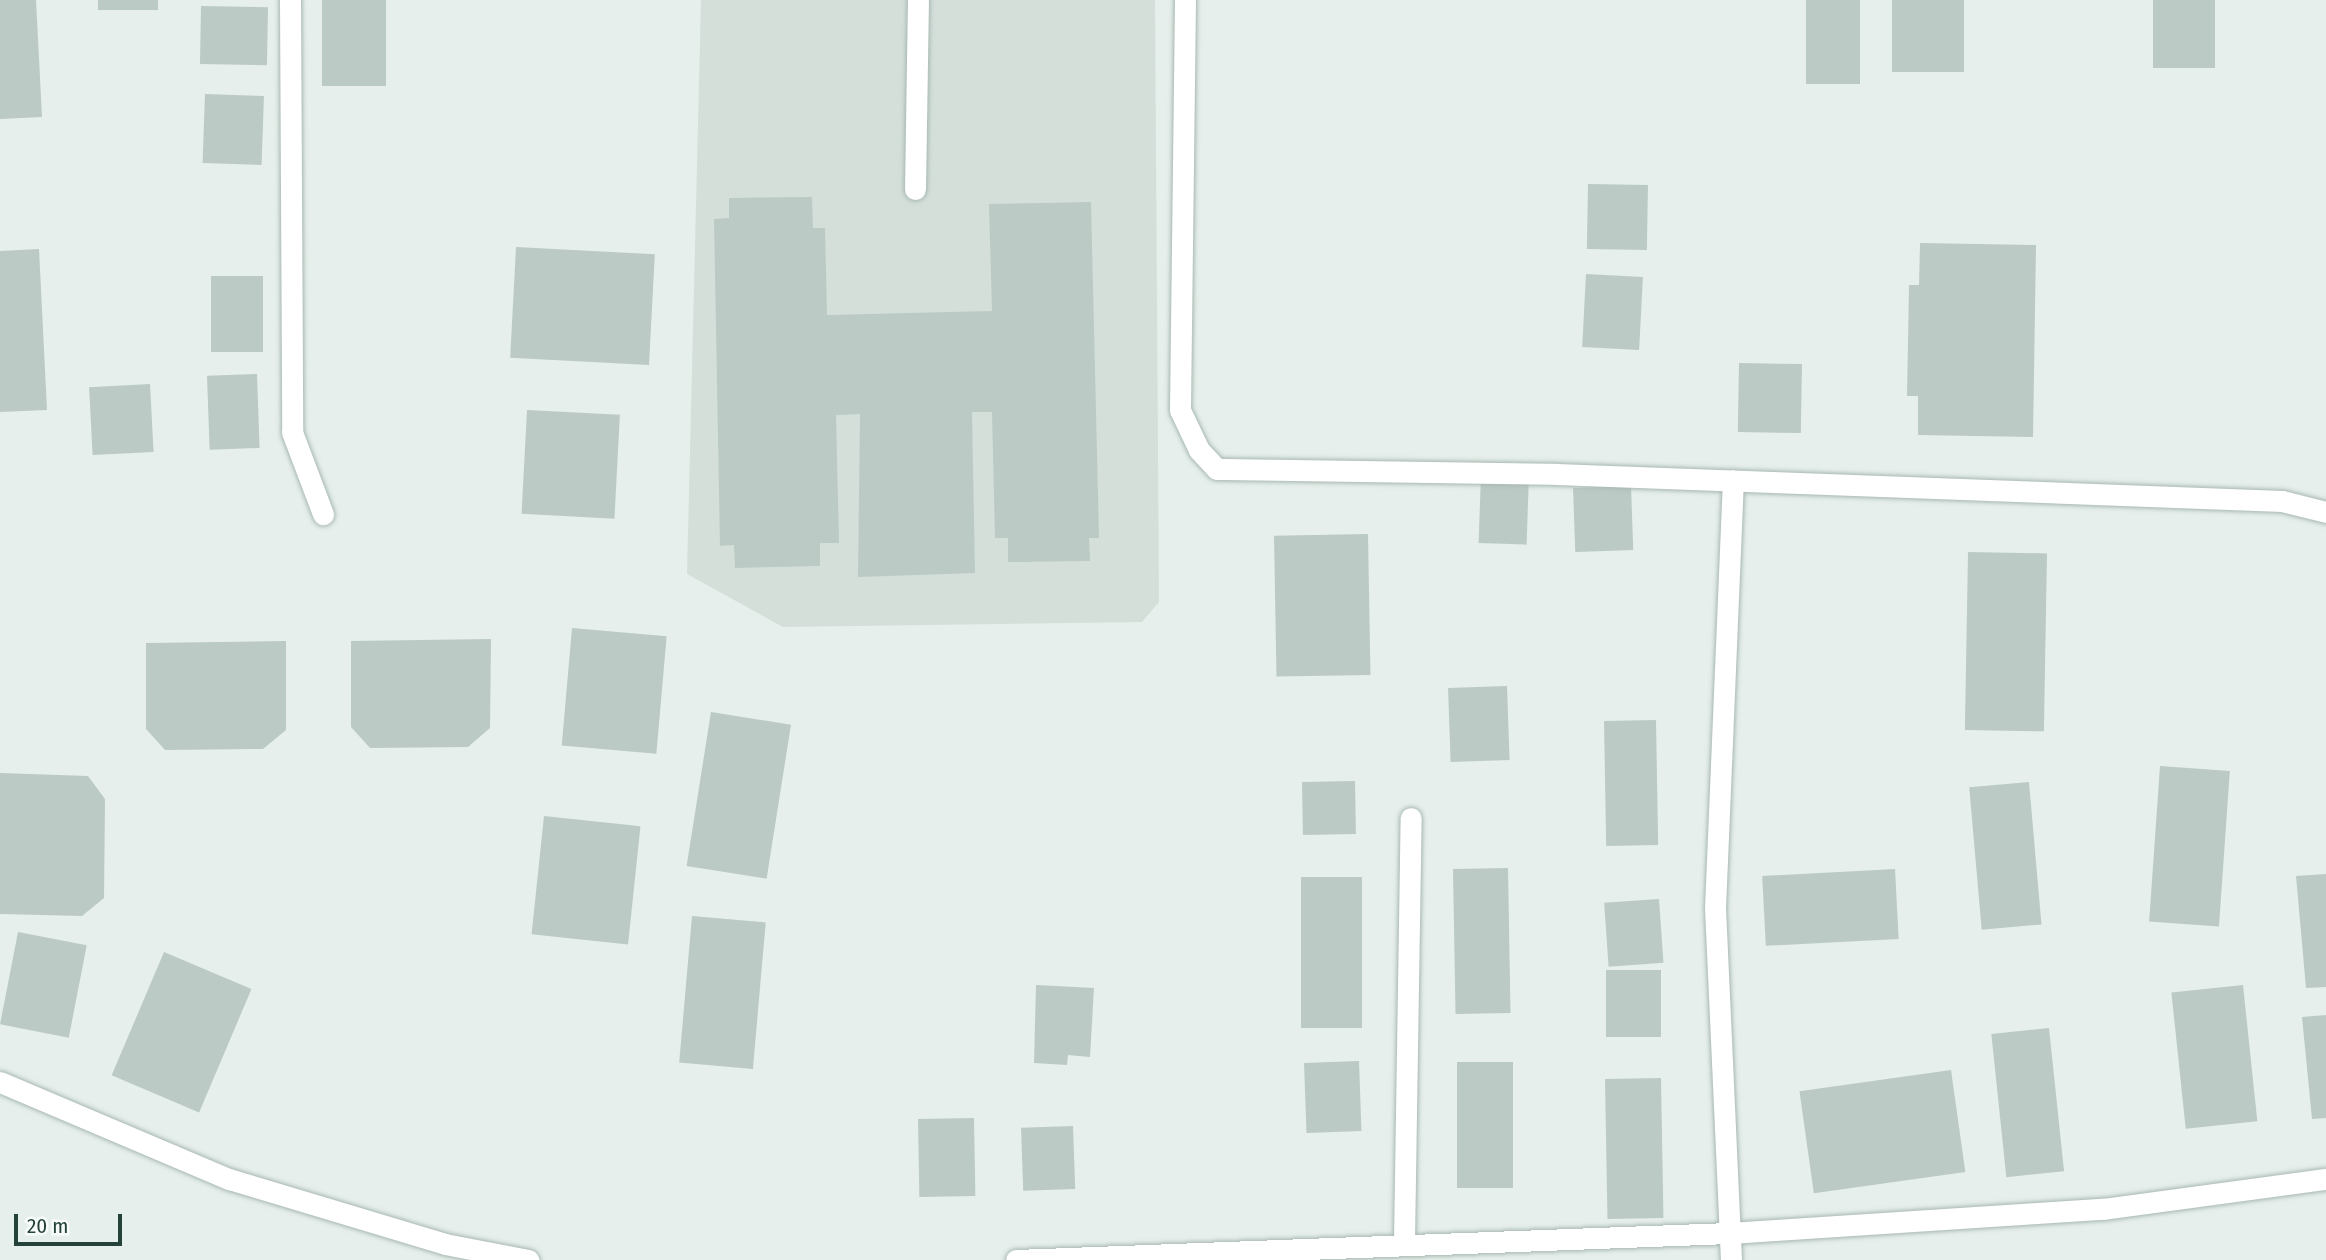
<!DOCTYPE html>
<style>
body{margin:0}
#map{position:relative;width:2326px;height:1260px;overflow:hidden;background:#e6efeb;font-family:"Fira Sans Condensed",sans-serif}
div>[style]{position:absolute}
.built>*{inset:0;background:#d4dfda}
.building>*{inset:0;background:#bbcac4;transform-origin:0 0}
.roads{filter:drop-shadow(0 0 2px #a8b8b2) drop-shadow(0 0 2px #a8b8b2)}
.lane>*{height:21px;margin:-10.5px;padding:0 10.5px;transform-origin:10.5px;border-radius:10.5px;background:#fff}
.street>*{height:21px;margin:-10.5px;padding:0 10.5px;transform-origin:10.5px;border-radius:10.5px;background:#fff}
span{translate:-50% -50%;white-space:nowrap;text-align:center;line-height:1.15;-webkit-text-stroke:7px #f7fbf9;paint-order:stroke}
.scale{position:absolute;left:14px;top:1214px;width:108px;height:32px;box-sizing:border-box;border:4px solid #24423a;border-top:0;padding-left:9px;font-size:21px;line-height:24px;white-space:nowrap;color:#24423a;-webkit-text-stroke:5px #f7fbf9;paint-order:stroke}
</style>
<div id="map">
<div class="built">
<i style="clip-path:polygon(701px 0,1155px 0,1159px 602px,1142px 622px,783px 627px,687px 574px)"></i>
</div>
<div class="building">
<i style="clip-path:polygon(0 0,36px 0,42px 117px,0 119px)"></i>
<i style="left:98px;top:0;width:60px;height:10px"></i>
<i style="left:322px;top:0;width:64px;height:86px"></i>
<i style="left:1806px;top:0;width:54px;height:84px"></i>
<i style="left:1892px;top:0;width:72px;height:72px"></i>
<i style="left:2153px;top:0;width:62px;height:68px"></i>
<i style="left:201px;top:6px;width:67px;height:58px;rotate:1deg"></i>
<i style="left:205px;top:94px;width:59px;height:69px;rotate:2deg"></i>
<i style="left:1588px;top:184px;width:60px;height:65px;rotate:1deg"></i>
<i style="clip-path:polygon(812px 197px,813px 228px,825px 228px,827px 315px,992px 311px,989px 204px,1091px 202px,1099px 538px,1089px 538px,1090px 561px,1008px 562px,1008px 538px,995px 538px,992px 412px,972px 412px,975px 573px,858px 577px,860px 414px,836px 415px,839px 543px,820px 543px,820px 566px,735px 568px,734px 545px,720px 546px,714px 219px,729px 218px,729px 198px)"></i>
<i style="clip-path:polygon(1920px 243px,2036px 245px,2033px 437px,1918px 435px,1918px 396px,1907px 396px,1909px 285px,1919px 285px)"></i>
<i style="left:516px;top:247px;width:139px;height:111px;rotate:3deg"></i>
<i style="clip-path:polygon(39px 249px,47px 410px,0 412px,0 251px)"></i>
<i style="left:1586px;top:274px;width:57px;height:73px;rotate:3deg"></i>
<i style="left:211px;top:276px;width:52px;height:76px"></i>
<i style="left:1739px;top:363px;width:63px;height:69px;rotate:1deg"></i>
<i style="left:257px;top:374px;width:74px;height:50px;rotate:88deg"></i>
<i style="left:150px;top:384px;width:68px;height:61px;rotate:87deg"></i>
<i style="left:527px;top:410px;width:93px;height:104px;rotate:3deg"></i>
<i style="left:1481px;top:474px;width:48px;height:69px;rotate:2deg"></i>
<i style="left:1631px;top:486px;width:64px;height:58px;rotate:88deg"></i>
<i style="left:1368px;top:534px;width:141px;height:94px;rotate:89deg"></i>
<i style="left:1968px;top:552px;width:79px;height:178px;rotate:1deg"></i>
<i style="left:572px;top:628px;width:95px;height:118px;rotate:5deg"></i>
<i style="clip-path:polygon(491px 639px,490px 728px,468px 747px,370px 748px,351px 727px,351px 641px)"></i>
<i style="clip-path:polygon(286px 641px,286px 730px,263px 749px,165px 750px,146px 729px,146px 643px)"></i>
<i style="left:1507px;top:686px;width:74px;height:59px;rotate:88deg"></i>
<i style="left:711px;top:712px;width:81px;height:156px;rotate:9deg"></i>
<i style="left:1656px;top:720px;width:125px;height:52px;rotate:89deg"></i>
<i style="left:2160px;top:766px;width:70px;height:156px;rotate:4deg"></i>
<i style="clip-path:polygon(0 773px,88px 776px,105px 799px,104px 898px,82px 916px,0 914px)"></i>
<i style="left:1355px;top:781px;width:53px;height:53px;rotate:89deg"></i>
<i style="left:2029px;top:782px;width:143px;height:60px;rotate:85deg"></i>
<i style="left:544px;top:816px;width:97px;height:119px;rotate:6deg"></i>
<i style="left:1508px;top:868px;width:145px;height:55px;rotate:89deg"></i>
<i style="left:1895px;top:869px;width:70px;height:133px;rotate:87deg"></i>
<i style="clip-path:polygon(2326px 874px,2326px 987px,2306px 988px,2296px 876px)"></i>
<i style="left:1301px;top:877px;width:61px;height:151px"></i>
<i style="left:1659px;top:899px;width:64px;height:55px;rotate:86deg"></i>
<i style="left:692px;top:916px;width:74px;height:147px;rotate:5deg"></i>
<i style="left:18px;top:932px;width:70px;height:94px;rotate:11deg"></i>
<i style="left:164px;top:952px;width:95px;height:134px;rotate:23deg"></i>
<i style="left:1606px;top:970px;width:55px;height:67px"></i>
<i style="clip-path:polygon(1036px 985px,1094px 988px,1090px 1057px,1068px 1055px,1067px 1065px,1034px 1063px)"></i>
<i style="left:2243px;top:985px;width:137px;height:72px;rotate:84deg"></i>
<i style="clip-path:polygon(2326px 1015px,2326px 1118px,2312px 1119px,2302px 1017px)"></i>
<i style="left:2049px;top:1028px;width:144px;height:58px;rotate:84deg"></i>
<i style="left:1359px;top:1061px;width:70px;height:55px;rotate:88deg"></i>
<i style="left:1457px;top:1062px;width:56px;height:126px"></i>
<i style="left:1951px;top:1070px;width:103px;height:153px;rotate:82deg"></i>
<i style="left:1661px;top:1078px;width:140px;height:56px;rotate:89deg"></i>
<i style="left:974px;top:1118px;width:78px;height:56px;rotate:89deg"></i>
<i style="left:1073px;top:1126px;width:63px;height:52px;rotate:88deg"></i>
</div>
<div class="roads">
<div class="lane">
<i style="left:915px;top:189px;width:189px;rotate:-89.1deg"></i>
</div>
<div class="street">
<i style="left:290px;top:0;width:432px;rotate:89.7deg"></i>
<i style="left:292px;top:432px;width:88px;rotate:69.3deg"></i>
<i style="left:1185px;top:0;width:410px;rotate:90.7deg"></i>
<i style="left:1180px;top:410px;width:44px;rotate:64.6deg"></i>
<i style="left:1199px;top:450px;width:26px;rotate:47deg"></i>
<i style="left:1217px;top:469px;width:339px;rotate:0.8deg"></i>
<i style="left:1556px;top:474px;width:727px;rotate:2.13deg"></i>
<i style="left:2282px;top:501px;width:45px;rotate:14deg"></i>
<i style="left:0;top:1082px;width:249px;rotate:23deg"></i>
<i style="left:229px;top:1179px;width:226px;rotate:16.7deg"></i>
<i style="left:445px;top:1244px;width:85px;rotate:10.9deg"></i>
<i style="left:1404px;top:1241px;width:423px;rotate:-89.1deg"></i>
<i style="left:1016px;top:1260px;width:713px;rotate:-2.17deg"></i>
<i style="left:1728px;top:1233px;width:376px;rotate:-3.7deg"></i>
<i style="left:2103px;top:1209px;width:225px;rotate:-7.7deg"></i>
<i style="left:1731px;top:1260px;width:352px;rotate:-92.6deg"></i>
<i style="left:1715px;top:908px;width:428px;rotate:-87.6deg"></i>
</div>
</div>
<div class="scale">20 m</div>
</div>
